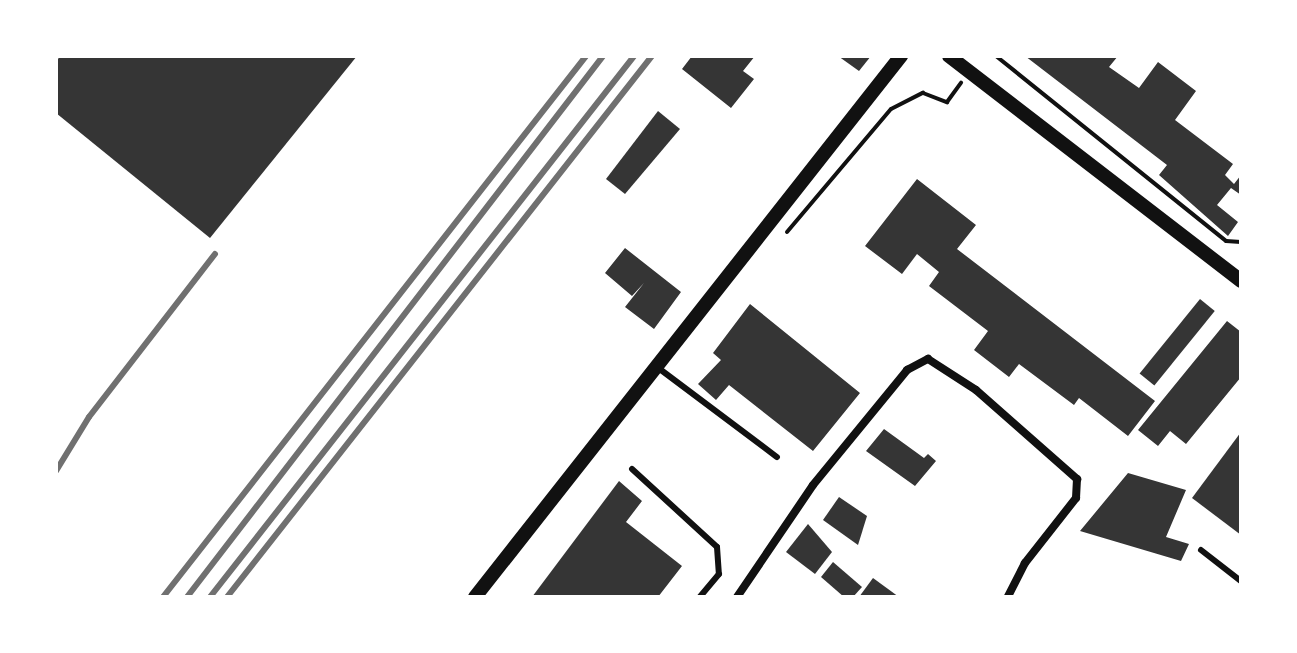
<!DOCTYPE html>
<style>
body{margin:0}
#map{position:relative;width:1297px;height:653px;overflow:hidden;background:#fff;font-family:Helvetica,sans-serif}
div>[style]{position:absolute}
.building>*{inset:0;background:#353535;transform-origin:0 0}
.path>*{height:4px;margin:-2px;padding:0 2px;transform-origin:2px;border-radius:2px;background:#111}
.service>*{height:6px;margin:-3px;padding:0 3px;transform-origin:3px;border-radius:3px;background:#111}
.minor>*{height:8px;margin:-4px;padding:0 4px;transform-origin:4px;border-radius:4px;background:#111}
.tertiary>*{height:14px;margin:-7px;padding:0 7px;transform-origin:7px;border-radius:7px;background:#111}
.rail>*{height:6px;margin:-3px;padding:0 3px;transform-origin:3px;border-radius:3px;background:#707070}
span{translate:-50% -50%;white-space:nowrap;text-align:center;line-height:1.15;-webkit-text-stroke:6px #fff;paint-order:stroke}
.frame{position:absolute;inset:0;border:58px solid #fff;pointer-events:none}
</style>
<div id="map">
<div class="building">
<i style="clip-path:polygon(60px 56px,357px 56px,210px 238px,56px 113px,56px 62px)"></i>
<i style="clip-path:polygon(692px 56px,755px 56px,743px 71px,754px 79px,731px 108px,682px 69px)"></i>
<i style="clip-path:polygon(838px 56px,871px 56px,859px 71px)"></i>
<i style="clip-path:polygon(1025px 56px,1118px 56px,1109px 67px,1139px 88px,1158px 62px,1196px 91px,1175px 120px,1233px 164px,1225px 175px,1234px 184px,1241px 175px,1241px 195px,1231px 188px,1217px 205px,1238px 222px,1228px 236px,1159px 175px,1167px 165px)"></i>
<i style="clip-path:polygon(658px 111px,680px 129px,625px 194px,606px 179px)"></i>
<i style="clip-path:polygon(917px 179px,976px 225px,957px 249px,1155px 401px,1128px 436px,1079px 398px,1074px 405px,1019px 364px,1009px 377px,974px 350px,988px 331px,929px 286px,939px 272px,917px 254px,902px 274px,865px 246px)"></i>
<i style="clip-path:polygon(625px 248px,681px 292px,654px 329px,625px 307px,644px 283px,632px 296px,605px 273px)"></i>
<i style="left:1200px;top:299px;width:19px;height:96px;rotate:39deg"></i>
<i style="clip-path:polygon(750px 304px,860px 393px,813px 451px,729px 385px,716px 400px,698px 384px,721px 360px,713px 353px)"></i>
<i style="clip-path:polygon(1227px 321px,1241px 332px,1241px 377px,1186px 444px,1170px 431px,1158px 446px,1138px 430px)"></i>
<i style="clip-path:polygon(884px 429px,924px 458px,928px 454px,936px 461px,915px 486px,866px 451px)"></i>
<i style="clip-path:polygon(1241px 432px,1241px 535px,1192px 498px)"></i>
<i style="clip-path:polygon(1128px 473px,1186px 490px,1166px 537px,1189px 544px,1181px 561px,1080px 531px)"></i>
<i style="clip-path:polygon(619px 481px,642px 501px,626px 522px,682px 566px,658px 597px,532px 597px)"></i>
<i style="clip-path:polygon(839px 497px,867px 516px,858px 545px,823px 520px)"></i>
<i style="clip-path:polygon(808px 524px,832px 552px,815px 574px,786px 552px)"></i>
<i style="clip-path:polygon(833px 562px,862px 587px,853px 597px,844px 597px,821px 577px)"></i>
<i style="clip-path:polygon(873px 578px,899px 597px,859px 597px)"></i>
</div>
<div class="path">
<i style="left:996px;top:56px;width:295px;rotate:38.8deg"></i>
<i style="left:1226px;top:241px;width:15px;rotate:4deg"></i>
<i style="left:787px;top:232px;width:161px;rotate:-49.8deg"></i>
<i style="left:891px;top:109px;width:36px;rotate:-27deg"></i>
<i style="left:923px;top:93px;width:26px;rotate:21deg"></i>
<i style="left:947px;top:102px;width:24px;rotate:-54deg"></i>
</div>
<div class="service">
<i style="left:657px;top:367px;width:150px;rotate:36.9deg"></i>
<i style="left:632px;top:469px;width:115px;rotate:42.5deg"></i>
<i style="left:717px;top:547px;width:27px;rotate:86deg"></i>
<i style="left:719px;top:574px;width:30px;rotate:130deg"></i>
<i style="left:1201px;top:550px;width:51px;rotate:37.8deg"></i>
</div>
<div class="minor">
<i style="left:737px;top:597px;width:135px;rotate:-55.8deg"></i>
<i style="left:813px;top:485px;width:149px;rotate:-50.7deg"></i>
<i style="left:907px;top:370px;width:24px;rotate:-28deg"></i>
<i style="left:928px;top:359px;width:57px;rotate:32.9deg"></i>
<i style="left:976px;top:390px;width:135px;rotate:41.4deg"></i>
<i style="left:1077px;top:479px;width:19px;rotate:93deg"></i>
<i style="left:1076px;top:498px;width:83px;rotate:128.1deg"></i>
<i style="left:1025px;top:563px;width:38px;rotate:117deg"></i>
</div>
<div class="tertiary">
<i style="left:949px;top:56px;width:369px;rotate:37.6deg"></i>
<i style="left:475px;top:597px;width:689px;rotate:-51.78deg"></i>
</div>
<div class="rail">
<i style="left:56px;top:471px;width:63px;rotate:-58.6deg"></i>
<i style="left:89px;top:417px;width:206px;rotate:-52.3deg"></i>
<i style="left:163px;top:597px;width:687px;rotate:-51.98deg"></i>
<i style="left:187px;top:597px;width:682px;rotate:-52.44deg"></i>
<i style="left:210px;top:597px;width:687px;rotate:-51.91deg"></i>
<i style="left:227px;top:597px;width:688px;rotate:-51.85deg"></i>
</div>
<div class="frame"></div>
</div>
